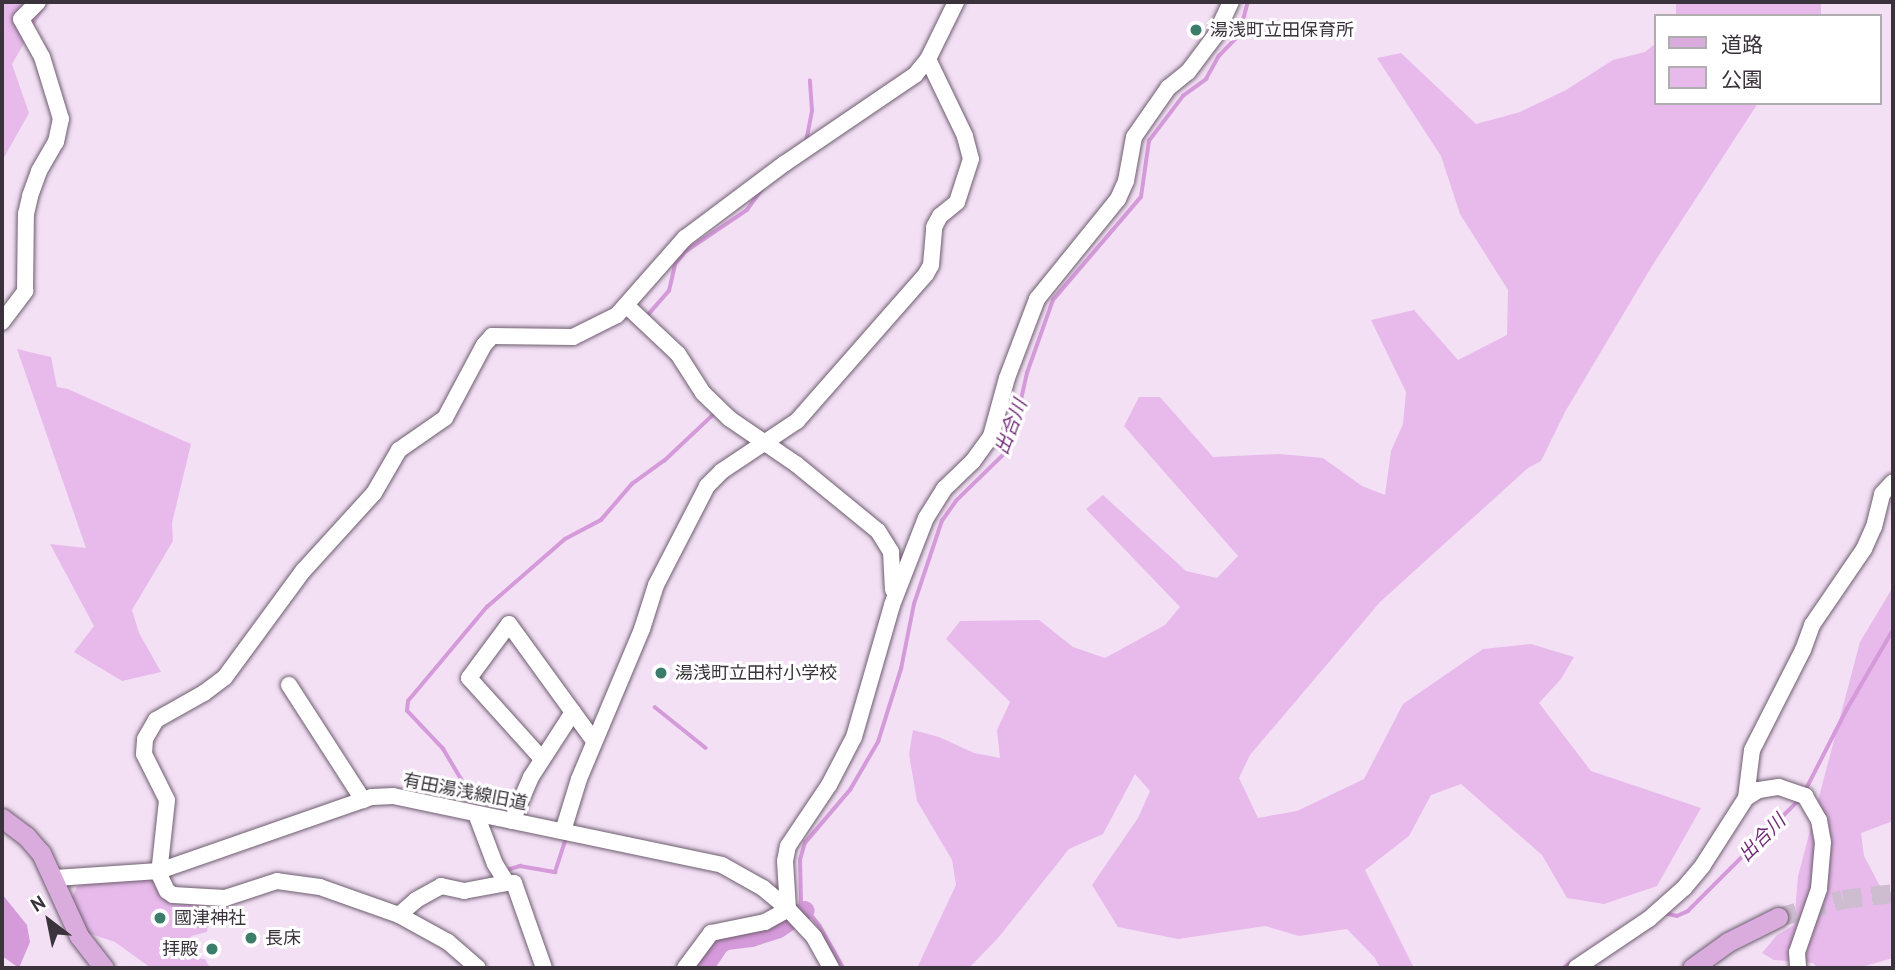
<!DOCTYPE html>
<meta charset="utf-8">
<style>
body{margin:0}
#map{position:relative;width:1895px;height:970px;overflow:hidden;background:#f3e0f5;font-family:"PT Sans","Noto Sans JP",sans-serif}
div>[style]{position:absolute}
.green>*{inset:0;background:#e7baeb;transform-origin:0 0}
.water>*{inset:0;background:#d59ada}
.stream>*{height:3.5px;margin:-1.75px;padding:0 1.75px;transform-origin:1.75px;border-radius:1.75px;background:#d59ada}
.river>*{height:19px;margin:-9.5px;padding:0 9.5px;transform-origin:9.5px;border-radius:9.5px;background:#d59ada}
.major-tunnel>*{height:19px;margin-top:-9.5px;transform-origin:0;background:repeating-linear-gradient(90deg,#cebdd0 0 19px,transparent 0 29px)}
.roads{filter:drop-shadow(0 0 2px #6d5d6e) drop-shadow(0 0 2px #6d5d6e)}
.minor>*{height:16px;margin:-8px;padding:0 8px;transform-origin:8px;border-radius:8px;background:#fff}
.major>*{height:19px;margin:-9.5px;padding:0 9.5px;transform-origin:9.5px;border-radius:9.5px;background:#d9acdd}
.dots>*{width:19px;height:19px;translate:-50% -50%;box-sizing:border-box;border:4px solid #fff;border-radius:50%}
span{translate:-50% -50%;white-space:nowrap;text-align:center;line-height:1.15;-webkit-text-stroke:6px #fff;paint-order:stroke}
.poi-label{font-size:18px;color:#3a333b}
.left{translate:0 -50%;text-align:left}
.right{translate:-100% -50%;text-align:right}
.street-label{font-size:18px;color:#3a333b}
.water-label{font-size:19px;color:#702b77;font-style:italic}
.frame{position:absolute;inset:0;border:4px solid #3a333b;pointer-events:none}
.legend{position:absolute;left:1654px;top:14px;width:228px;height:91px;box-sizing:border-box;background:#fff;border:2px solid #b0adb1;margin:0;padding:9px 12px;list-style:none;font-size:21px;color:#3a333b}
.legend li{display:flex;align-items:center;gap:14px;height:35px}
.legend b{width:35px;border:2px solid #b0adb1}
.north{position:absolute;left:14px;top:886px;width:70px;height:70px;-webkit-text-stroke:5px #fff;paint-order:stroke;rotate:328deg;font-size:19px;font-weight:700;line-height:28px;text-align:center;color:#3a333b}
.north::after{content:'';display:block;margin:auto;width:24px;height:32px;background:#3a333b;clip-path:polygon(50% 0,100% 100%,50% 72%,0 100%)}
</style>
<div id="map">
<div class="green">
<i style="clip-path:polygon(2px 2px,48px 2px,12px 64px,29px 113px,2px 161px)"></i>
<i style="left:1676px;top:2px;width:145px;height:17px"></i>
<i style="clip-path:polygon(1655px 44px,1655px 103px,1758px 103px,1652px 266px,1565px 412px,1541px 461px,1528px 468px,1380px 602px,1250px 755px,1239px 778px,1258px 818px,1297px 811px,1364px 779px,1403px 704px,1483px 649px,1531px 644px,1574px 657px,1561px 679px,1539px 703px,1591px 771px,1701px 808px,1657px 886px,1604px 904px,1567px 898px,1542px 855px,1461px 784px,1431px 795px,1409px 836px,1365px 870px,1414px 968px,1380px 968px,1375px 958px,1347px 929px,1299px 936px,1265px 926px,1178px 939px,1118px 927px,1092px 885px,1138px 818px,1150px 791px,1135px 774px,1103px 834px,1069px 849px,998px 938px,969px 968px,917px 968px,956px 885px,952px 860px,917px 801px,909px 754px,913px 730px,939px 737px,974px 753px,1000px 758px,997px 730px,1010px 702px,946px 639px,960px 621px,1039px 620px,1073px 647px,1105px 658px,1165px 625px,1180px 607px,1086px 509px,1103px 495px,1186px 571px,1217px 578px,1238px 556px,1124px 426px,1139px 397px,1160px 397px,1213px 457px,1280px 454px,1323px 458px,1362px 486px,1385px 495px,1391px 451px,1403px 424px,1406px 392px,1371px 320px,1414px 310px,1458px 360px,1507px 335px,1508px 290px,1460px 214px,1441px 156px,1377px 58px,1401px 53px,1476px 124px,1520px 112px,1566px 90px,1613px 60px,1645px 52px)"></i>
<i style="clip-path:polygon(17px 349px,51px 357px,57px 387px,68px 389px,191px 444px,172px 523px,173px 541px,132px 610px,139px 633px,161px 672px,122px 681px,74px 652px,94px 626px,50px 544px,86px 548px)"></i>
<i style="clip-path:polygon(1893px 587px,1893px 821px,1861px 833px,1864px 856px,1889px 903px,1893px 903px,1893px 958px,1858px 968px,1818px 968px,1813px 963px,1774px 960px,1762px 953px,1777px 935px,1794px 925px,1798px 876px,1860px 642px)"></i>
<i style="clip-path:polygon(152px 876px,161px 893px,199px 901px,199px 910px,210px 911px,207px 932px,191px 936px,187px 950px,188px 957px,205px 959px,210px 968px,151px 968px,115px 942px,88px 933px,72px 897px,77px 887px,86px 882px)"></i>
</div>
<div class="water">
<i style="clip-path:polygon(2px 894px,27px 925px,30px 942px,19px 968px,2px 956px)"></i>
</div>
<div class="stream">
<i style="left:806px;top:142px;width:32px;rotate:-79deg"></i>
<i style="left:812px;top:111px;width:30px;rotate:-94deg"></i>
<i style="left:647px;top:316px;width:33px;rotate:-49deg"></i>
<i style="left:669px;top:291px;width:28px;rotate:-77deg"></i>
<i style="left:675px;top:264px;width:16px;rotate:-50deg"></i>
<i style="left:685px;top:252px;width:75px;rotate:-34.1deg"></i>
<i style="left:747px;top:210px;width:29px;rotate:-54deg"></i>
<i style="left:655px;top:707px;width:65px;rotate:38.8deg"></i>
<i style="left:1805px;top:791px;width:92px;rotate:-62.9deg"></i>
<i style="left:1847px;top:709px;width:91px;rotate:-59.8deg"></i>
<i style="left:478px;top:808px;width:69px;rotate:-120.7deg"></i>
<i style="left:443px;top:749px;width:52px;rotate:-133.5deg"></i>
<i style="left:407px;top:711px;width:10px;rotate:-84deg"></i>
<i style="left:408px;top:701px;width:123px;rotate:-50deg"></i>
<i style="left:487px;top:607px;width:103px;rotate:-41.1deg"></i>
<i style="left:565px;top:539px;width:41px;rotate:-27.8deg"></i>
<i style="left:601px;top:520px;width:48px;rotate:-49.3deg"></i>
<i style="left:632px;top:484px;width:39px;rotate:-36deg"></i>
<i style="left:664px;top:461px;width:70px;rotate:-43.3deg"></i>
<i style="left:507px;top:870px;width:14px;rotate:-17deg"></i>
<i style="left:520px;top:866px;width:36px;rotate:10deg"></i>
<i style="left:555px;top:872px;width:36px;rotate:-72deg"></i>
<i style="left:1665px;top:913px;width:12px;rotate:14deg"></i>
<i style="left:1677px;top:916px;width:12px;rotate:-24deg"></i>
<i style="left:1688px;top:911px;width:157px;rotate:-45deg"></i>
<i style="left:843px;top:968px;width:47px;rotate:-119.3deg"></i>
<i style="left:820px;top:927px;width:31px;rotate:-128deg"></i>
<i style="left:801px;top:903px;width:43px;rotate:-91.3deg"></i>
<i style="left:800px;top:860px;width:18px;rotate:-74deg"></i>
<i style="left:805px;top:843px;width:70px;rotate:-49.7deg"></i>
<i style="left:850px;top:790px;width:56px;rotate:-59.7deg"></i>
<i style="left:878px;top:742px;width:77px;rotate:-72.5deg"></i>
<i style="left:901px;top:669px;width:66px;rotate:-78.7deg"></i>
<i style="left:914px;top:604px;width:88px;rotate:-71.4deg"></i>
<i style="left:942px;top:521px;width:24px;rotate:-55deg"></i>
<i style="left:956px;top:501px;width:66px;rotate:-44.4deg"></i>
<i style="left:1003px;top:455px;width:21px;rotate:-62deg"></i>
<i style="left:1013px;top:436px;width:65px;rotate:-77.5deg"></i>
<i style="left:1027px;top:373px;width:77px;rotate:-70.4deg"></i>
<i style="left:1053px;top:300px;width:135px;rotate:-49.5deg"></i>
<i style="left:1141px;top:197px;width:57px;rotate:-81.9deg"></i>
<i style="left:1149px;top:141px;width:56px;rotate:-52.9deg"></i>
<i style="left:1183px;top:96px;width:29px;rotate:-36deg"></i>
<i style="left:1206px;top:79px;width:26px;rotate:-61deg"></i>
<i style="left:1219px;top:56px;width:29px;rotate:-46deg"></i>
<i style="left:1239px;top:35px;width:34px;rotate:-75deg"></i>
<i style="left:1563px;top:968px;width:9px;rotate:-32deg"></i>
</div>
<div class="river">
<i style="left:703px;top:968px;width:29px;rotate:-56deg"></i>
<i style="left:719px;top:944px;width:8px;rotate:-30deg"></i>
<i style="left:726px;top:940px;width:25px;rotate:-7deg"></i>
<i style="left:751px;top:937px;width:28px;rotate:-18deg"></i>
<i style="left:778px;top:928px;width:32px;rotate:-34deg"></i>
</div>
<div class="major-tunnel">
<i style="left:1778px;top:917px;width:67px;rotate:-15.5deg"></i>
<i style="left:1843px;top:899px;width:50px;rotate:-6.8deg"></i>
</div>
<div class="roads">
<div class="minor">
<i style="left:627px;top:306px;width:70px;rotate:43.3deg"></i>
<i style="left:678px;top:354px;width:46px;rotate:57.3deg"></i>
<i style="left:703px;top:393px;width:37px;rotate:44deg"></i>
<i style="left:730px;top:419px;width:80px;rotate:34.3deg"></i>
<i style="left:796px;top:464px;width:106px;rotate:39.3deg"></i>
<i style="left:878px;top:531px;width:25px;rotate:58deg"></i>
<i style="left:891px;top:552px;width:38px;rotate:87deg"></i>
<i style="left:2px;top:322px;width:39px;rotate:-53deg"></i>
<i style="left:25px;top:291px;width:77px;rotate:-89.3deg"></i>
<i style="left:26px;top:214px;width:18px;rotate:-77deg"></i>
<i style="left:30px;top:196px;width:27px;rotate:-70deg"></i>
<i style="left:39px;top:171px;width:34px;rotate:-60deg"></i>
<i style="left:56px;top:142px;width:24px;rotate:-78deg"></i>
<i style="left:61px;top:119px;width:65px;rotate:-107deg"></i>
<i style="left:42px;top:57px;width:43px;rotate:-118.9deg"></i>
<i style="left:21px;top:19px;width:24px;rotate:-45deg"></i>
<i style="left:289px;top:685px;width:137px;rotate:57.2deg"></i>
<i style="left:542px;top:759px;width:109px;rotate:-132deg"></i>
<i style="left:469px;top:678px;width:67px;rotate:-53.5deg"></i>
<i style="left:509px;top:624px;width:109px;rotate:54deg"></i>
<i style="left:1746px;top:798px;width:48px;rotate:-82.9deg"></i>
<i style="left:1752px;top:750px;width:112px;rotate:-63deg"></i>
<i style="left:1803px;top:650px;width:27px;rotate:-70deg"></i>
<i style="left:1812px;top:625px;width:92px;rotate:-55.6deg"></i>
<i style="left:1864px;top:549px;width:24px;rotate:-66deg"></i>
<i style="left:1874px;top:527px;width:34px;rotate:-76deg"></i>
<i style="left:1882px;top:494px;width:16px;rotate:-47deg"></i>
<i style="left:476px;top:814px;width:53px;rotate:69.2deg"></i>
<i style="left:495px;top:864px;width:22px;rotate:58deg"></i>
<i style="left:507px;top:883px;width:7px"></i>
<i style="left:514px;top:883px;width:90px;rotate:70.6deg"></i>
<i style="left:512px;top:821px;width:48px;rotate:-66.6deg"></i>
<i style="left:531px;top:777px;width:77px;rotate:-57.1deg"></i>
<i style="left:573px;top:712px;width:36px;rotate:54deg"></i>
<i style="left:563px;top:831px;width:54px;rotate:-72.9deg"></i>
<i style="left:579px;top:779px;width:163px;rotate:-67.2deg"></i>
<i style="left:642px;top:629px;width:46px;rotate:-72.3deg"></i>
<i style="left:656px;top:585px;width:111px;rotate:-62.7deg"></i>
<i style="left:707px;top:486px;width:21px;rotate:-45deg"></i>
<i style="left:722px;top:471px;width:90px;rotate:-33.7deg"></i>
<i style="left:797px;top:421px;width:196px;rotate:-48.7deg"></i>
<i style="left:926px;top:274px;width:10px;rotate:-61deg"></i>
<i style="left:931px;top:265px;width:38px;rotate:-85deg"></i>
<i style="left:934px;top:227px;width:13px;rotate:-61deg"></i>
<i style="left:940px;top:216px;width:22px;rotate:-39deg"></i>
<i style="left:957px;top:202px;width:45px;rotate:-72deg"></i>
<i style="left:971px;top:159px;width:24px;rotate:-105deg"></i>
<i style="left:965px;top:136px;width:85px;rotate:-115.7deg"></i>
<i style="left:55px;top:878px;width:104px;rotate:-3.9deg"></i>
<i style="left:159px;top:871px;width:225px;rotate:-19.2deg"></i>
<i style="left:372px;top:797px;width:21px;rotate:-3deg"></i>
<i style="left:393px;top:796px;width:336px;rotate:11.8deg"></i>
<i style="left:722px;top:865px;width:47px;rotate:29.3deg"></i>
<i style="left:763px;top:888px;width:33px;rotate:40deg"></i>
<i style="left:788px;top:909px;width:38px;rotate:47deg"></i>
<i style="left:814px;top:937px;width:35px;rotate:61deg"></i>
<i style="left:399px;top:915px;width:23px;rotate:-41deg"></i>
<i style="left:416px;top:900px;width:29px;rotate:-29deg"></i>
<i style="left:441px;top:886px;width:24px;rotate:12deg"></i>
<i style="left:464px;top:891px;width:44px;rotate:-10.5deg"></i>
<i style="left:478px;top:968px;width:40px;rotate:-139deg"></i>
<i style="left:448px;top:942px;width:56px;rotate:-151.1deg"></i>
<i style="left:399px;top:915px;width:84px;rotate:-160.5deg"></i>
<i style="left:320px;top:887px;width:43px;rotate:-172.1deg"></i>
<i style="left:277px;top:881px;width:55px;rotate:161.9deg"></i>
<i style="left:225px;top:898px;width:52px;rotate:-176.7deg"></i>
<i style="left:173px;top:895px;width:7px;rotate:-146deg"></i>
<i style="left:167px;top:891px;width:19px;rotate:-115deg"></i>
<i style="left:159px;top:874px;width:74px;rotate:-83.8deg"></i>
<i style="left:167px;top:800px;width:51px;rotate:-116.6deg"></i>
<i style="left:144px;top:754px;width:15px;rotate:-86deg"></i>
<i style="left:145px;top:739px;width:22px;rotate:-60deg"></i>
<i style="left:156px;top:720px;width:55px;rotate:-29.4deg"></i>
<i style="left:204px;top:693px;width:26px;rotate:-37deg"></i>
<i style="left:225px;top:677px;width:132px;rotate:-53.7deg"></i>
<i style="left:303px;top:571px;width:105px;rotate:-47.7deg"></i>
<i style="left:374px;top:493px;width:50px;rotate:-59.8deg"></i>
<i style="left:399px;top:450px;width:56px;rotate:-34.8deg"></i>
<i style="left:445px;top:418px;width:83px;rotate:-61.9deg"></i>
<i style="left:484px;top:345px;width:12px;rotate:-48deg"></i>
<i style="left:492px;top:336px;width:81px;rotate:0.7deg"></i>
<i style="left:573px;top:337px;width:49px;rotate:-26.6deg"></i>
<i style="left:617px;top:315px;width:103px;rotate:-48.6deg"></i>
<i style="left:685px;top:238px;width:124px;rotate:-36.8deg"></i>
<i style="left:784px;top:164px;width:158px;rotate:-34.2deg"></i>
<i style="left:915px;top:75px;width:21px;rotate:-51deg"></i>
<i style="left:928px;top:59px;width:64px;rotate:-63.8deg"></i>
<i style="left:685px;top:968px;width:44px;rotate:-53.4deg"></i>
<i style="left:711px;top:933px;width:55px;rotate:-11.5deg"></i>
<i style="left:765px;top:922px;width:26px;rotate:-29deg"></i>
<i style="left:788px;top:909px;width:48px;rotate:-93.6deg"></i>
<i style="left:785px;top:861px;width:15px;rotate:-79deg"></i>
<i style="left:788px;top:846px;width:73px;rotate:-56.1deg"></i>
<i style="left:829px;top:785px;width:54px;rotate:-62.5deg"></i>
<i style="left:854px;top:737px;width:137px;rotate:-73.9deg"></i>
<i style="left:892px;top:605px;width:93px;rotate:-68.7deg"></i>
<i style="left:926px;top:518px;width:34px;rotate:-58deg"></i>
<i style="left:944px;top:489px;width:40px;rotate:-44deg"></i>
<i style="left:973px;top:461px;width:31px;rotate:-54deg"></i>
<i style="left:991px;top:436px;width:60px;rotate:-74.6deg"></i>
<i style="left:1007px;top:378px;width:85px;rotate:-69.2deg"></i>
<i style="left:1037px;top:299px;width:129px;rotate:-51deg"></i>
<i style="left:1118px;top:199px;width:20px;rotate:-66deg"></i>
<i style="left:1126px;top:181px;width:45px;rotate:-79.7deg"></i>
<i style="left:1134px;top:137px;width:60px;rotate:-55.2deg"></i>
<i style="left:1168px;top:88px;width:26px;rotate:-39deg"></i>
<i style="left:1188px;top:72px;width:45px;rotate:-53.1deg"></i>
<i style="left:1215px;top:36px;width:38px;rotate:-65deg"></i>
<i style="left:1576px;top:968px;width:88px;rotate:-33.9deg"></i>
<i style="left:1649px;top:919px;width:47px;rotate:-41.5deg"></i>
<i style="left:1684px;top:888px;width:30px;rotate:-50deg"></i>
<i style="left:1703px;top:865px;width:80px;rotate:-57.3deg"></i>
<i style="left:1746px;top:798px;width:15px;rotate:-32deg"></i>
<i style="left:1759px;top:790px;width:20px;rotate:-9deg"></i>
<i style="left:1779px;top:787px;width:28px;rotate:19deg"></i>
<i style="left:1805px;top:796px;width:28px;rotate:60deg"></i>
<i style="left:1819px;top:820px;width:22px;rotate:80deg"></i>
<i style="left:1823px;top:842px;width:47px;rotate:94.9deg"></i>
<i style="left:1819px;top:889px;width:67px;rotate:109.2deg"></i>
<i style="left:1797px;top:952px;width:16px;rotate:86deg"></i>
</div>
<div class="major">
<i style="left:2px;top:818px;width:30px;rotate:37deg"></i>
<i style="left:26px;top:836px;width:23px;rotate:49deg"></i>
<i style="left:41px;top:853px;width:91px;rotate:65.4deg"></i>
<i style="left:79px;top:936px;width:41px;rotate:52deg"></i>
<i style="left:1692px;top:968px;width:44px;rotate:-35.8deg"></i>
<i style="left:1728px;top:942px;width:56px;rotate:-26.6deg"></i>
</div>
</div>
<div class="dots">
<i style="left:1196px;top:30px;background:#3b7c6b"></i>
<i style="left:661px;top:673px;background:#3b7c6b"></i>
<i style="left:160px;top:918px;background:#3b7c6b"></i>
<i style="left:251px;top:938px;background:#3b7c6b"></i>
<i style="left:212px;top:949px;background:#3b7c6b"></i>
</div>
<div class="poi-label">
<span class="left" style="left:1210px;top:30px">湯浅町立田保育所</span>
<span class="left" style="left:675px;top:673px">湯浅町立田村小学校</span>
<span class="left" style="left:174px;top:918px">國津神社</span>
<span class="left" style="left:265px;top:938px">長床</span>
<span class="right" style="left:198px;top:949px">拝殿</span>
</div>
<div class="street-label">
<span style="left:465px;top:792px;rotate:11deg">有田湯浅線旧道</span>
</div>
<div class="water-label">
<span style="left:1011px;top:427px;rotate:-69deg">出合川</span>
<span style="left:1762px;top:838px;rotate:-45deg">出合川</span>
</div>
<div class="frame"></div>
<ul class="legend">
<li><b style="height:9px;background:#d9acdd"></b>道路</li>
<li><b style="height:19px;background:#e7baeb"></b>公園</li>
</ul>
<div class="north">N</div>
</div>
